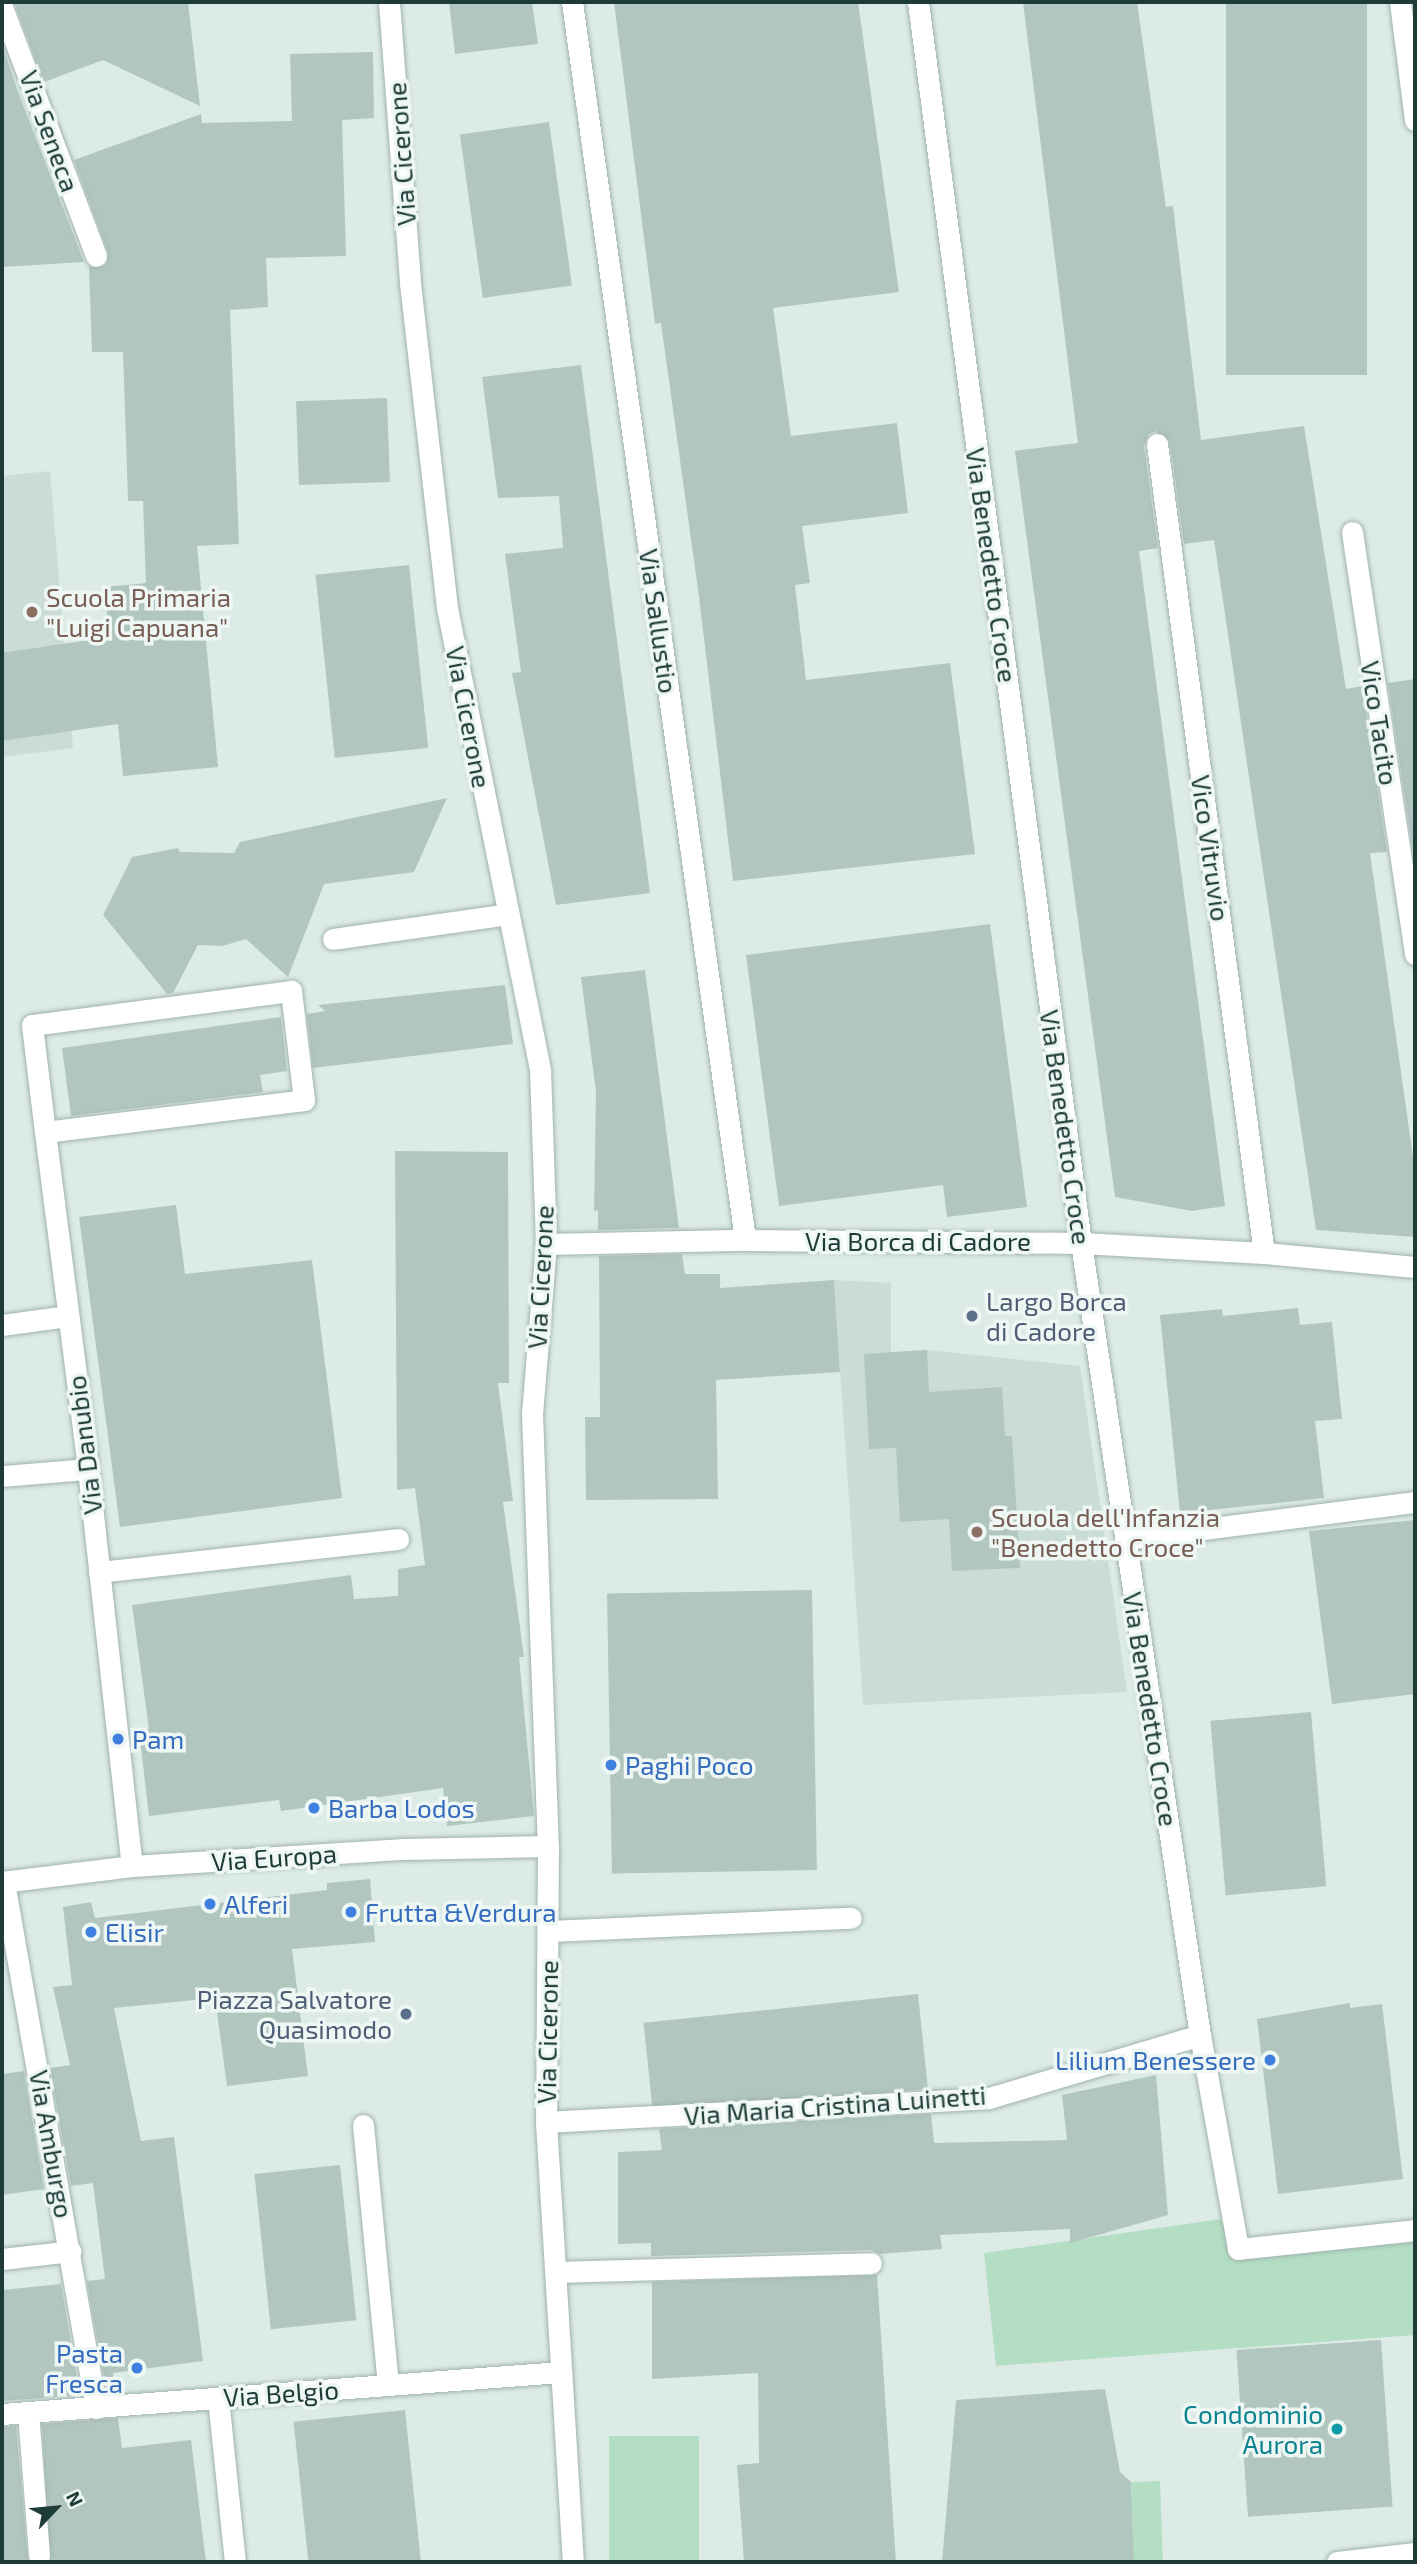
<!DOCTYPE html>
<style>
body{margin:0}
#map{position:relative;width:1417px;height:2564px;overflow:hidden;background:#ddebe6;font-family:"Exo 2",sans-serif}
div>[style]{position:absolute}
.built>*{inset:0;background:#cbdbd5}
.green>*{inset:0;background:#b3dec4;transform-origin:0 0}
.building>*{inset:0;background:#b2c6c0;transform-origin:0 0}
.roads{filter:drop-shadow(0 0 2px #a0b3ae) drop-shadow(0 0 2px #a0b3ae)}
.minor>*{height:21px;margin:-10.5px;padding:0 10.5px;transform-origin:10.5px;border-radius:10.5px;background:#fff}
.dots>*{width:19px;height:19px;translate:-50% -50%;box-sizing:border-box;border:4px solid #eef7f4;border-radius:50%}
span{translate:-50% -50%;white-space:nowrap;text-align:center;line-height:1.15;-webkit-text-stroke:7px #eef7f4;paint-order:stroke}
.street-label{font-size:26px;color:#1d3b37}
.education-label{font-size:26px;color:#785e54}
.left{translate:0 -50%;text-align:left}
.service-label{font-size:26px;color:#4e5e75}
.right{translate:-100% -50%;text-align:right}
.shop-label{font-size:26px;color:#366cbe}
.culture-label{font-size:26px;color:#0d838f}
.frame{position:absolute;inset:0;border:4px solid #1d3b37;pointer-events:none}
.north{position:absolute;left:21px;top:2473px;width:70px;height:70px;-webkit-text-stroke:5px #eef7f4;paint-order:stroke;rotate:64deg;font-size:19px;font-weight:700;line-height:28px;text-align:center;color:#1d3b37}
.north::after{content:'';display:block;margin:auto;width:24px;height:32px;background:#1d3b37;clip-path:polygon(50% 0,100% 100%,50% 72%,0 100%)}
</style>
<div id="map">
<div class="built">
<i style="clip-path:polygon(50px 471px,73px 748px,2px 757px,2px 476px)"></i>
<i style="clip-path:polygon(834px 1280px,891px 1283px,891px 1352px,927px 1350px,1080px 1366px,1127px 1692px,863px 1705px)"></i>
</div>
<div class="green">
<i style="clip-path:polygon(1221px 2219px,1235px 2253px,1415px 2234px,1415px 2335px,996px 2366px,984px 2253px)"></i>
<i style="left:609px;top:2436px;width:90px;height:126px"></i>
<i style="left:1160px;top:2481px;width:81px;height:29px;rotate:88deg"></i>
</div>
<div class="building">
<i style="clip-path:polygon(14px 2px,188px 2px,200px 106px,103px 60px,44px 82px)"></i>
<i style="clip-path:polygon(449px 2px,532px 2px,538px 44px,455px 54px)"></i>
<i style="clip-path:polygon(614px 2px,858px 2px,899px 292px,773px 308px,791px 436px,897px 423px,908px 513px,802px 526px,810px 583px,795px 585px,806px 680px,950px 663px,975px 854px,733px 881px,699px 597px,661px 323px,655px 324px)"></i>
<i style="clip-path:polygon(1023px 2px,1137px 2px,1166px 207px,1173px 206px,1201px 440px,1304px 426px,1346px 689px,1362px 686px,1387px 852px,1370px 853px,1415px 1171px,1415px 1237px,1316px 1230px,1214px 540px,1184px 544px,1170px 442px,1156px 431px,1149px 434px,1144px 446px,1158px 548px,1139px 551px,1225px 1206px,1192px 1211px,1115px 1197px,1015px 451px,1078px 443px)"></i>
<i style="left:1226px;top:2px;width:141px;height:373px"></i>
<i style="clip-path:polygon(2px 44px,18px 92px,84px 262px,2px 267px)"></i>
<i style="clip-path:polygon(373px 52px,374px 118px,342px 120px,346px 256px,266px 258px,268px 307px,230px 310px,239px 544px,197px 546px,218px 767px,123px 776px,118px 724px,2px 741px,2px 653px,109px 637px,105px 587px,146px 583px,143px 501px,128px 501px,123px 352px,92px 352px,89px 267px,106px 265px,108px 252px,74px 160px,201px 114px,202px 123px,292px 121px,290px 54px)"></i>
<i style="left:549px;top:122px;width:165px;height:90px;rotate:82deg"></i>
<i style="clip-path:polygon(581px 365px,650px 893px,556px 905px,512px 673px,521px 672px,505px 554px,563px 548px,559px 496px,498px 498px,482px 377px)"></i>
<i style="left:387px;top:398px;width:84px;height:91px;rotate:88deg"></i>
<i style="left:409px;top:565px;width:184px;height:94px;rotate:84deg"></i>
<i style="clip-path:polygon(1415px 679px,1415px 850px,1413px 851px,1388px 683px)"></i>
<i style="clip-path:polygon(447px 798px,414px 872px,324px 884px,288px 977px,246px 939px,222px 946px,198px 945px,173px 993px,167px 994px,103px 915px,132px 857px,178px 848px,180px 852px,234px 853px,240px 842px)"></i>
<i style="clip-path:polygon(990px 924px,1027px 1207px,947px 1217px,943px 1185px,779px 1206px,746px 955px)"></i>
<i style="clip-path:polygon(645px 970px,679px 1228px,598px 1230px,598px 1210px,594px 1211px,596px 1092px,581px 977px)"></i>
<i style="clip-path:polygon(505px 985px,513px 1044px,313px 1068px,307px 1014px,325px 1011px,318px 1005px)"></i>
<i style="clip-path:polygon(281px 1017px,287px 1071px,260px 1075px,263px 1092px,71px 1116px,62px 1048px)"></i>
<i style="clip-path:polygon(395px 1151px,508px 1152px,509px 1383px,498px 1383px,513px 1501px,503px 1502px,524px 1657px,519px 1657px,534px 1816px,447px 1826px,443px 1788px,281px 1811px,279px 1800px,149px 1816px,139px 1730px,149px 1729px,132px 1605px,351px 1575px,354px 1599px,398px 1596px,398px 1569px,425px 1565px,415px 1488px,397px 1490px)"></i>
<i style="clip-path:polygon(176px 1205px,185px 1274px,312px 1260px,342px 1498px,120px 1527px,79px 1217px)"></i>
<i style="clip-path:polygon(682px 1254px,685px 1274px,720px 1274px,720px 1288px,834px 1280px,840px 1372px,716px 1380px,718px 1499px,586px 1500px,585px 1417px,600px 1417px,599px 1256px)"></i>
<i style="clip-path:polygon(1298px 1308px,1300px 1325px,1332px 1322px,1342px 1419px,1315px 1421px,1324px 1498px,1180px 1513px,1160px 1315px,1222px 1309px,1223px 1316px)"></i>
<i style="clip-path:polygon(927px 1350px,929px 1392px,1002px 1387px,1005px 1436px,1012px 1436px,1020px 1568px,952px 1571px,949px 1519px,900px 1522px,896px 1448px,869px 1449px,864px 1354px)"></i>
<i style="clip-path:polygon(1415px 1520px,1415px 1694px,1332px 1704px,1309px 1531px)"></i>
<i style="left:812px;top:1590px;width:280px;height:205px;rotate:89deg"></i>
<i style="left:1311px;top:1712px;width:175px;height:101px;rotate:85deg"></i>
<i style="clip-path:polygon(370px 1879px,375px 1942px,292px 1949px,308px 2076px,227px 2086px,215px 1998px,114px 2008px,141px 2141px,174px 2137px,203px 2361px,113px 2373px,115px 2392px,107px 2393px,87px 2281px,105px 2279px,93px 2183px,71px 2186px,50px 2068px,70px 2065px,53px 1987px,72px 1985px,63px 1907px,91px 1902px,95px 1918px,327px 1890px,327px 1883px)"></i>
<i style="left:918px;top:1994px;width:95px;height:276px;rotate:84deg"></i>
<i style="clip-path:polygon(1350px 2003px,1350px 2008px,1382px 2004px,1403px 2179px,1278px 2194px,1257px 2019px)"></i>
<i style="clip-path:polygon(24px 2071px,44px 2189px,2px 2195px,2px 2074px)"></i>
<i style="clip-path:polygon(1156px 2075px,1168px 2215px,1070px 2243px,1070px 2229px,940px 2235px,942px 2249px,880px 2254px,871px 2250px,651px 2256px,651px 2243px,618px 2244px,618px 2152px,662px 2150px,659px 2129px,931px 2114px,934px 2143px,1067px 2140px,1062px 2095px)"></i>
<i style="left:340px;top:2165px;width:156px;height:86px;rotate:84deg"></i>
<i style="clip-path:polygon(877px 2275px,896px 2562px,744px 2562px,737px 2465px,759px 2463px,758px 2373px,652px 2379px,652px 2282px)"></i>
<i style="clip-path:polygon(61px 2284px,80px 2395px,2px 2401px,2px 2290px)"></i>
<i style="left:1381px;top:2340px;width:167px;height:145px;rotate:86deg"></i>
<i style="clip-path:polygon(1105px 2389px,1120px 2472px,1131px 2482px,1134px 2562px,942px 2562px,956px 2400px)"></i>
<i style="left:405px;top:2410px;width:153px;height:112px;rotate:84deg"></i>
<i style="clip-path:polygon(118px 2418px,122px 2448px,191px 2440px,206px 2562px,50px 2562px,42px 2424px)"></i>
<i style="clip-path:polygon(16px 2426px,28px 2562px,2px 2562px,2px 2427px)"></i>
</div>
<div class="roads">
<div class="minor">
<i style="left:389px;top:2px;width:282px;rotate:85.7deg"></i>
<i style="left:410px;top:283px;width:327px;rotate:83.5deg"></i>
<i style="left:447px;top:608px;width:471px;rotate:78.6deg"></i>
<i style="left:540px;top:1070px;width:174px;rotate:88deg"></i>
<i style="left:546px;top:1244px;width:170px;rotate:94.7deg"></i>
<i style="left:532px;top:1413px;width:433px;rotate:87.9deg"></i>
<i style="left:548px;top:1846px;width:276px;rotate:90.4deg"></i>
<i style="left:546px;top:2122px;width:441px;rotate:86.5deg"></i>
<i style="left:572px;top:2px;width:1250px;rotate:82.04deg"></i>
<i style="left:918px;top:2px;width:1252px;rotate:82.52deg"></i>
<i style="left:1081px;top:1243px;width:801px;rotate:81.46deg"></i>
<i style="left:1200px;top:2035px;width:217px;rotate:79.9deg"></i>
<i style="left:1238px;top:2249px;width:178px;rotate:-6.1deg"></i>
<i style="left:1400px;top:2px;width:119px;rotate:82.8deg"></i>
<i style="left:2px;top:7px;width:266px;rotate:69.3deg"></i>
<i style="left:1157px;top:444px;width:816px;rotate:82.47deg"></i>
<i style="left:1352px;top:532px;width:427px;rotate:81.5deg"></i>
<i style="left:333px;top:939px;width:177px;rotate:-8.1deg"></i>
<i style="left:45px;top:1132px;width:261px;rotate:-7deg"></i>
<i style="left:304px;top:1100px;width:110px;rotate:-96.8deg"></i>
<i style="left:291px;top:991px;width:261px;rotate:172.5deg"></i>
<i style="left:32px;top:1025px;width:108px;rotate:83.1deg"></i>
<i style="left:45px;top:1132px;width:340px;rotate:82.7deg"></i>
<i style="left:88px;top:1469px;width:399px;rotate:83.7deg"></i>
<i style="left:546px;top:1244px;width:199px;rotate:-1.2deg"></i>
<i style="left:745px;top:1240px;width:336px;rotate:0.5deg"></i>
<i style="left:1081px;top:1243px;width:183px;rotate:3.1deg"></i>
<i style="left:1264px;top:1253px;width:152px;rotate:5.3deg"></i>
<i style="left:2px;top:1325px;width:67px;rotate:-7.8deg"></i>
<i style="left:2px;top:1476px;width:86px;rotate:-4.7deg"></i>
<i style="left:1126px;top:1539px;width:291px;rotate:-7.3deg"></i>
<i style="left:99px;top:1572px;width:301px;rotate:-6.3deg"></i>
<i style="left:2px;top:1882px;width:131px;rotate:-7deg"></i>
<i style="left:132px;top:1866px;width:273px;rotate:-3.6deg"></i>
<i style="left:404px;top:1849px;width:144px;rotate:-1.2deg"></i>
<i style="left:4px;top:1882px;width:534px;rotate:80.08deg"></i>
<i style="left:548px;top:1931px;width:303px;rotate:-2.5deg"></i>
<i style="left:546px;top:2122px;width:444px;rotate:-3.1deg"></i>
<i style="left:989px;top:2098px;width:220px;rotate:-16.6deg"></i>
<i style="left:363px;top:2125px;width:261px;rotate:84.5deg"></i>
<i style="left:2px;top:2259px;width:69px;rotate:-6.6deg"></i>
<i style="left:555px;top:2272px;width:316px;rotate:-1.6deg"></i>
<i style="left:218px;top:2398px;width:165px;rotate:84.1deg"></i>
<i style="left:28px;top:2412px;width:144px;rotate:85.6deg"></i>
<i style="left:2px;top:2414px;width:561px;rotate:-4.3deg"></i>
<i style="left:1337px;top:2562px;width:79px;rotate:-6.6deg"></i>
</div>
</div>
<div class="dots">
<i style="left:32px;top:612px;background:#8d6e63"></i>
<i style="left:972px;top:1316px;background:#5c6f8a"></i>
<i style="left:977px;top:1532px;background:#8d6e63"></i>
<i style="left:118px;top:1739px;background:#3f7fe0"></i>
<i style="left:611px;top:1765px;background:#3f7fe0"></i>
<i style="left:314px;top:1808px;background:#3f7fe0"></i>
<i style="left:210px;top:1904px;background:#3f7fe0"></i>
<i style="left:351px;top:1912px;background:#3f7fe0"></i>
<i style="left:91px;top:1932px;background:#3f7fe0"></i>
<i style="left:406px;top:2014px;background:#5c6f8a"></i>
<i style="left:1270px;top:2060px;background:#3f7fe0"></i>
<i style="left:137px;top:2368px;background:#3f7fe0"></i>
<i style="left:1337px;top:2429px;background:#0f9aa8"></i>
</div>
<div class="street-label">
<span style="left:50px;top:131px;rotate:70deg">Via Seneca</span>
<span style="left:401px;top:154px;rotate:-94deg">Via Cicerone</span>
<span style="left:992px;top:565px;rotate:82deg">Via Benedetto Croce</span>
<span style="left:659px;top:621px;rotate:82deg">Via Sallustio</span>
<span style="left:469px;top:717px;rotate:79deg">Via Cicerone</span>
<span style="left:1380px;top:723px;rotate:81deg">Vico Tacito</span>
<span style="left:1211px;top:848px;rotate:82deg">Vico Vitruvio</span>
<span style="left:1066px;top:1127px;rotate:82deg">Via Benedetto Croce</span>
<span style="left:918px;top:1241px">Via Borca di Cadore</span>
<span style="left:540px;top:1277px;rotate:-87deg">Via Cicerone</span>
<span style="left:84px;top:1445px;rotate:-97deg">Via Danubio</span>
<span style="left:1151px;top:1709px;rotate:81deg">Via Benedetto Croce</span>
<span style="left:274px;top:1857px;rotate:-4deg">Via Europa</span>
<span style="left:547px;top:2032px;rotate:-89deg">Via Cicerone</span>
<span style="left:835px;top:2105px;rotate:-4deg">Via Maria Cristina Luinetti</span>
<span style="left:52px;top:2144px;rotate:80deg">Via Amburgo</span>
<span style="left:281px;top:2393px;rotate:-4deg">Via Belgio</span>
</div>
<div class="education-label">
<span class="left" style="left:46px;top:612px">Scuola Primaria<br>"Luigi Capuana"</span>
<span class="left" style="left:991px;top:1532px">Scuola dell'Infanzia<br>"Benedetto Croce"</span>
</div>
<div class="service-label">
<span class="left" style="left:986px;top:1316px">Largo Borca<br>di Cadore</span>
<span class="right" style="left:392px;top:2014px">Piazza Salvatore<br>Quasimodo</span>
</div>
<div class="shop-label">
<span class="left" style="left:132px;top:1739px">Pam</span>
<span class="left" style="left:625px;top:1765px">Paghi Poco</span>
<span class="left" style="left:328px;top:1808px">Barba Lodos</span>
<span class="left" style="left:224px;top:1904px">Alferi</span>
<span class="left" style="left:365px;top:1912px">Frutta &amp;Verdura</span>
<span class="left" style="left:105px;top:1932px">Elisir</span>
<span class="right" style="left:1256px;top:2060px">Lilium Benessere</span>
<span class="right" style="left:123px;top:2368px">Pasta<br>Fresca</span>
</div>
<div class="culture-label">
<span class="right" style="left:1323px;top:2429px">Condominio<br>Aurora</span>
</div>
<div class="frame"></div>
<div class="north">N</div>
</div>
